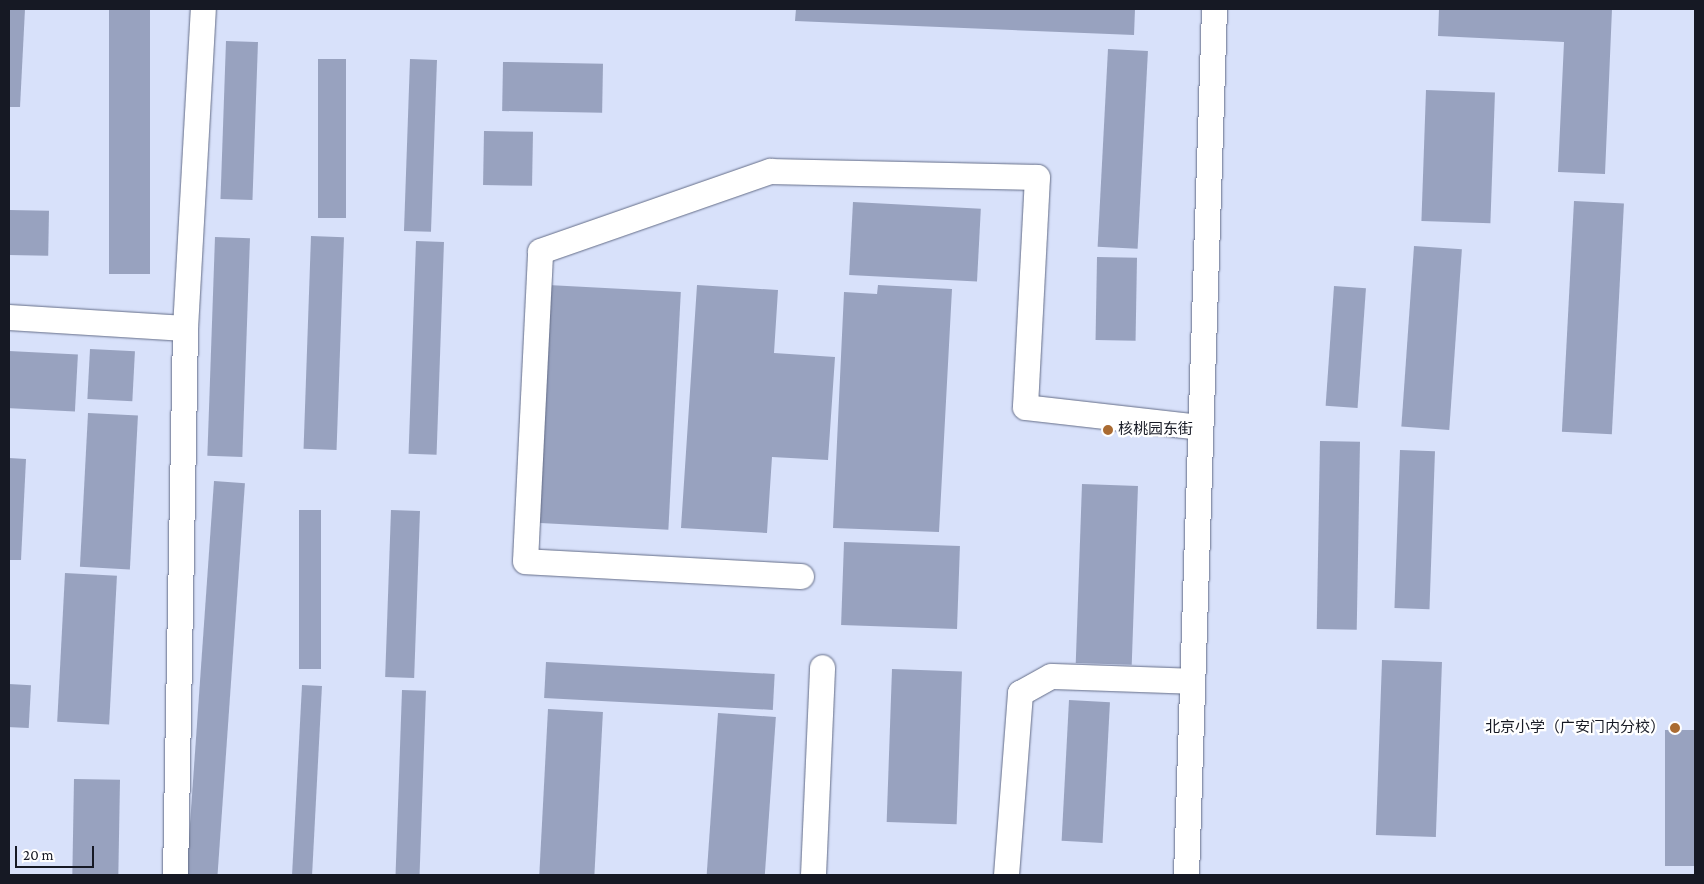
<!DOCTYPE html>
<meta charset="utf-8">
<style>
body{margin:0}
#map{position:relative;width:1704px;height:884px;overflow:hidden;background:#d8e1fa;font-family:"Crimson Pro","Noto Sans SC",serif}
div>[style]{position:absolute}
.building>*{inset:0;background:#98a2bf;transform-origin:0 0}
.roads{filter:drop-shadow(0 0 1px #646d88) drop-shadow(0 0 1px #646d88)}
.minor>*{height:25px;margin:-12.5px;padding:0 12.5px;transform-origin:12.5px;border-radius:12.5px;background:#fff}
.dots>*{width:14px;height:14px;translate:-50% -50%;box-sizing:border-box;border:2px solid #fff;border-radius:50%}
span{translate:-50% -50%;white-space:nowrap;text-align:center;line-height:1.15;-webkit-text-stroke:4.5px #fff;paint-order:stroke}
.poi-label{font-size:15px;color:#161924}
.left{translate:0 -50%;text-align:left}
.right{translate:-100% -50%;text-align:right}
.frame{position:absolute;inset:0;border:10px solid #161924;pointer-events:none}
.scale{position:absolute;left:15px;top:846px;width:79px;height:22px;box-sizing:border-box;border:2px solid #161924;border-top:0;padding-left:6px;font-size:15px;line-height:18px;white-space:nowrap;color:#161924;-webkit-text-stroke:4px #fff;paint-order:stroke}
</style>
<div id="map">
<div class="building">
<i style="clip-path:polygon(9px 9px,25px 9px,20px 107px,9px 107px)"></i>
<i style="left:109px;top:9px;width:41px;height:265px"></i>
<i style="clip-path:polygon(796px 9px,1135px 9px,1134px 35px,795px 21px)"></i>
<i style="clip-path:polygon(1439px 9px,1612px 9px,1605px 174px,1558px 172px,1564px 42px,1438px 36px)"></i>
<i style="left:226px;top:41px;width:32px;height:158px;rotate:2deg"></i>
<i style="left:1108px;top:49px;width:40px;height:198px;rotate:3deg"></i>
<i style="left:346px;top:59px;width:159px;height:28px;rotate:90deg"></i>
<i style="left:410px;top:59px;width:27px;height:172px;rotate:2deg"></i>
<i style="left:503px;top:62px;width:100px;height:49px;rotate:1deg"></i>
<i style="left:1426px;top:90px;width:69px;height:131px;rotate:2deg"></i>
<i style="left:484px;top:131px;width:49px;height:54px;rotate:1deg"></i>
<i style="left:1574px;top:201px;width:50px;height:231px;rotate:3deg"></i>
<i style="left:853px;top:202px;width:128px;height:73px;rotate:3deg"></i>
<i style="left:9px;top:210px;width:40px;height:45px;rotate:1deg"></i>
<i style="left:311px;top:236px;width:33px;height:213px;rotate:2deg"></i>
<i style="left:215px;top:237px;width:35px;height:219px;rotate:2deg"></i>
<i style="left:416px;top:241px;width:28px;height:213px;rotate:2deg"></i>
<i style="left:1414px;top:246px;width:48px;height:181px;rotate:4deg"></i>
<i style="left:1097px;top:257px;width:40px;height:83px;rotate:1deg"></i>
<i style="left:548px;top:285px;width:133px;height:238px;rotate:3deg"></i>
<i style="clip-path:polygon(697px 285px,778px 290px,774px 353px,835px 357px,828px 460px,772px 457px,767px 533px,681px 528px)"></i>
<i style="clip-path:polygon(878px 285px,952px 289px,939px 532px,833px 528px,844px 292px,877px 294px)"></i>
<i style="left:1334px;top:286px;width:32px;height:120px;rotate:4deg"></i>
<i style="left:90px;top:349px;width:45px;height:50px;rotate:3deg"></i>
<i style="left:9px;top:351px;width:69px;height:57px;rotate:3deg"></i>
<i style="left:88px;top:413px;width:50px;height:154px;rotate:3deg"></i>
<i style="left:1320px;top:441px;width:40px;height:188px;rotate:1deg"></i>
<i style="left:1400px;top:450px;width:35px;height:158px;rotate:2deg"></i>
<i style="clip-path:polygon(9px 458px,26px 459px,21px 560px,9px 560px)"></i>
<i style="left:214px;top:481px;width:31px;height:394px;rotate:4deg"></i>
<i style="left:1082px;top:484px;width:56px;height:179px;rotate:2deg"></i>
<i style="left:299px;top:510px;width:22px;height:159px"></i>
<i style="left:391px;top:510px;width:29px;height:167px;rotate:2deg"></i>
<i style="left:844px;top:542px;width:116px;height:83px;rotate:2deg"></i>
<i style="left:65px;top:573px;width:52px;height:149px;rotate:3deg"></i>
<i style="left:1382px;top:660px;width:60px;height:175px;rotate:2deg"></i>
<i style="left:546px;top:662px;width:229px;height:36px;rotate:3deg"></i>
<i style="left:892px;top:669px;width:70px;height:153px;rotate:2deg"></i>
<i style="left:9px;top:684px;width:22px;height:43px;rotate:3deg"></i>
<i style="left:302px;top:685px;width:20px;height:190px;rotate:3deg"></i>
<i style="left:402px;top:690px;width:24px;height:185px;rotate:2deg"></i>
<i style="left:1069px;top:700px;width:41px;height:141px;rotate:3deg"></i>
<i style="left:548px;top:709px;width:55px;height:166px;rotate:3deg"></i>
<i style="left:718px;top:713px;width:58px;height:162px;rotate:4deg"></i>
<i style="left:1665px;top:730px;width:30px;height:136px"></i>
<i style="left:74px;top:779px;width:46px;height:96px;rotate:1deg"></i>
</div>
<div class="roads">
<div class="minor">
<i style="left:9px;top:317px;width:176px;rotate:3.6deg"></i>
<i style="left:801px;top:576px;width:276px;rotate:-176.9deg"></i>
<i style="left:525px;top:561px;width:310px;rotate:-87.2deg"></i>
<i style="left:540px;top:251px;width:244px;rotate:-19.2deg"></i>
<i style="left:770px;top:171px;width:267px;rotate:1.3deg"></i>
<i style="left:1037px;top:177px;width:230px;rotate:93deg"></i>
<i style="left:1025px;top:407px;width:176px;rotate:6.5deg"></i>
<i style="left:175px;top:875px;width:547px;rotate:-88.95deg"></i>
<i style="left:185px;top:328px;width:320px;rotate:-86.8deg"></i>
<i style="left:813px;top:875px;width:208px;rotate:-87.5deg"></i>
<i style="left:1006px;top:875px;width:183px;rotate:-85.6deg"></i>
<i style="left:1020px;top:693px;width:35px;rotate:-29deg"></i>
<i style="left:1051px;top:676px;width:141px;rotate:2deg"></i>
<i style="left:1186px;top:875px;width:866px;rotate:-88.15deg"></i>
</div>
</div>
<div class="dots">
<i style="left:1108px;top:430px;background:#aa6b32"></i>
<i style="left:1675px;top:728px;background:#aa6b32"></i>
</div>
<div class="poi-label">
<span class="left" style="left:1118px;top:430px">核桃园东街</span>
<span class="right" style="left:1665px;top:728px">北京小学（广安门内分校）</span>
</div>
<div class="frame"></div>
<div class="scale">20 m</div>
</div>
